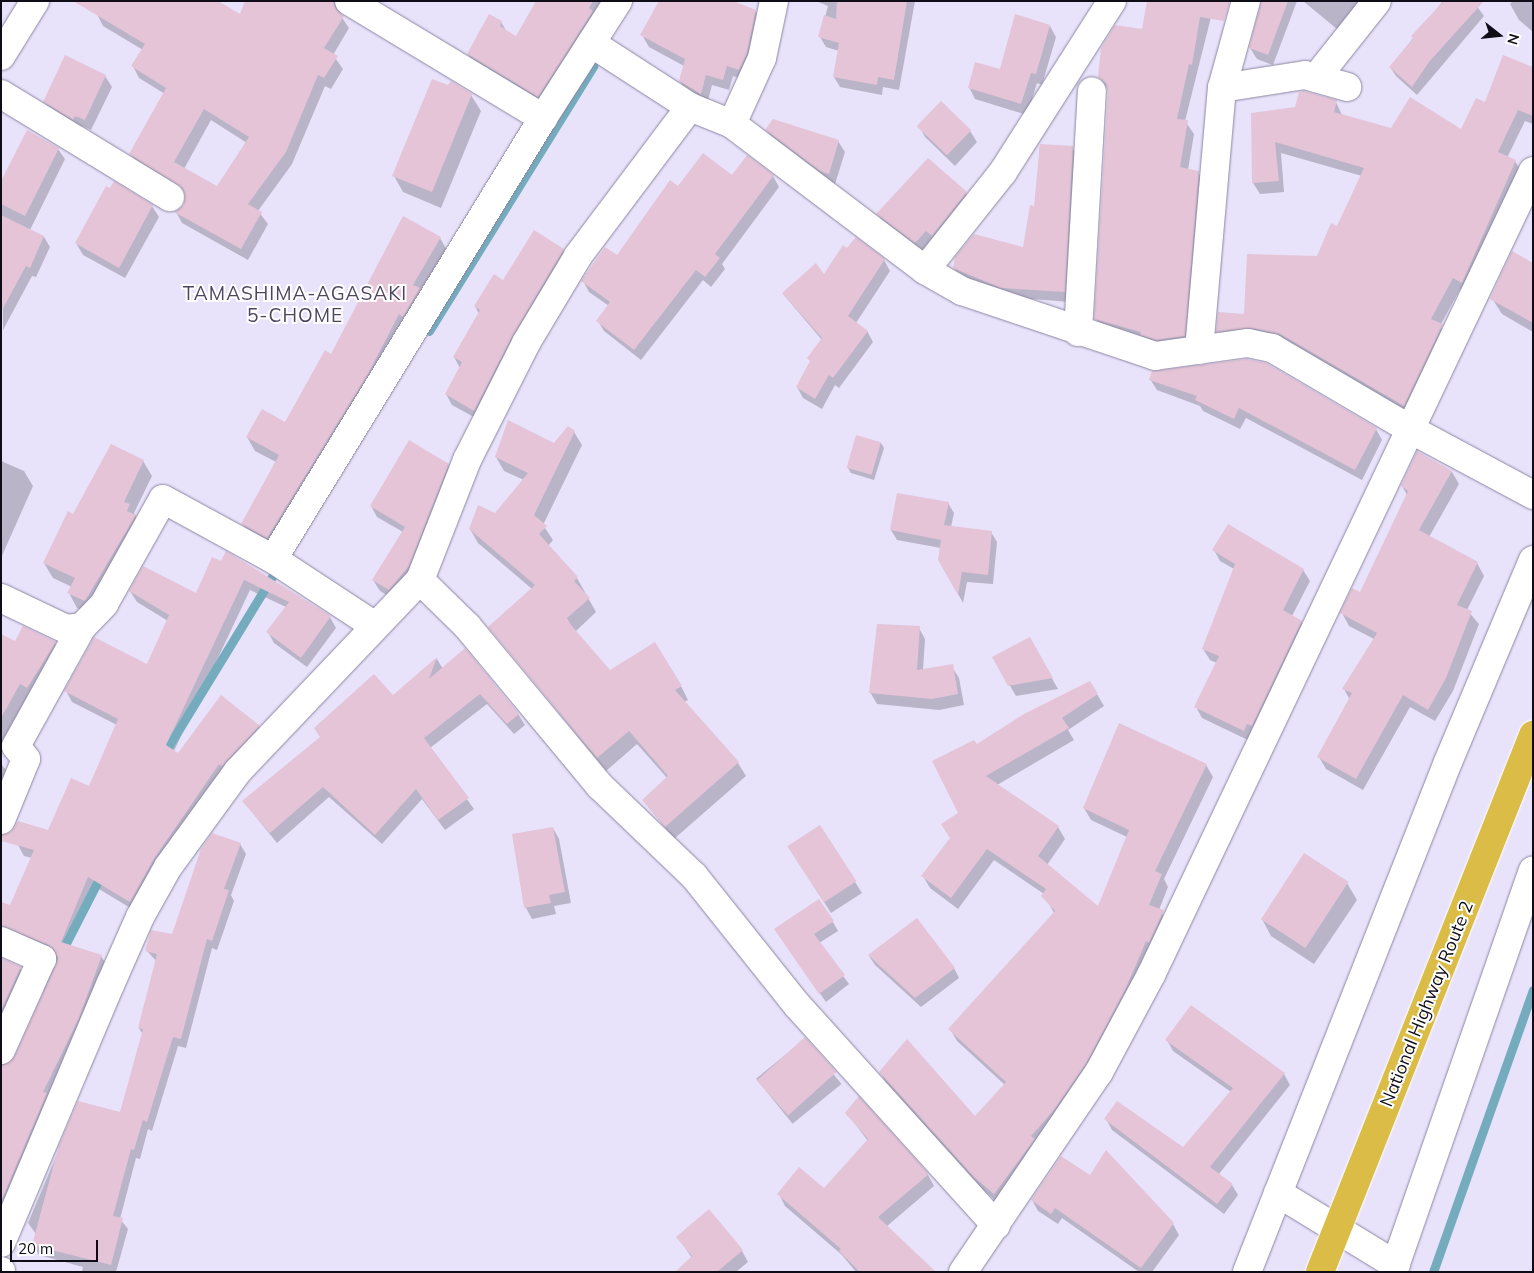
<!DOCTYPE html>
<style>
body{margin:0}
#map{position:relative;width:1534px;height:1273px;overflow:hidden;background:#e8e2fb;font-family:Mulish,sans-serif}
div>[style]{position:absolute}
.shadow>*{inset:0;background:#0003;transform-origin:0 0}
.stream>*{height:9px;margin:-4.5px;padding:0 4.5px;transform-origin:4.5px;border-radius:4.5px;background:#74acbe}
.building>*{inset:0;background:#e4c4d6;transform-origin:0 0}
.roads{filter:drop-shadow(0 0 1px #8c86a2) drop-shadow(0 0 1px #8c86a2)}
.minor>*{height:28px;margin:-14px;padding:0 14px;transform-origin:14px;border-radius:14px;background:#fff}
.bridges{filter:drop-shadow(0 0 1px #fff) drop-shadow(0 0 1px #fff)}
.trunk-bridge>*{height:28px;margin:-14px;padding:0 14px;transform-origin:14px;border-radius:14px;background:#dabc46}
span{translate:-50% -50%;white-space:nowrap;text-align:center;line-height:1.15;-webkit-text-stroke:4px #fff;paint-order:stroke}
.street-label{font-size:18px;color:#0e0c16}
.neighbourhood-label{font-size:19px;color:#4d4660;letter-spacing:1px}
.frame{position:absolute;inset:0;border:2px solid #0e0c16;pointer-events:none}
.north{position:absolute;left:1474px;top:10px;width:50px;height:50px;-webkit-text-stroke:4px #fff;paint-order:stroke;rotate:106deg;font-size:14px;font-weight:700;line-height:20px;text-align:center;color:#0e0c16}
.north::after{content:'';display:block;margin:auto;width:18px;height:22px;background:#0e0c16;clip-path:polygon(50% 0,100% 100%,50% 72%,0 100%)}
.scale{position:absolute;left:10px;top:1240px;width:88px;height:22px;box-sizing:border-box;border:2px solid #0e0c16;border-top:0;padding-left:6px;font-size:15px;line-height:18px;white-space:nowrap;color:#0e0c16;-webkit-text-stroke:4px #fff;paint-order:stroke}
</style>
<div id="map">
<div class="shadow">
<i style="clip-path:polygon(evenodd,247px 1px,346px 1px,341px 5px,341px 16px,349px 28px,333px 55px,343px 69px,331px 89px,325px 86px,292px 164px,258px 211px,268px 224px,248px 260px,182px 223px,176px 212px,185px 205px,185px 196px,138px 166px,131px 154px,165px 94px,139px 78px,133px 66px,143px 50px,103px 26px,97px 14px,241px 16px,247px 1px,211px 120px,247px 143px,217px 188px,184px 169px,211px 120px)"></i>
<i style="clip-path:polygon(561px 1px,623px 1px,547px 111px,477px 69px,468px 54px,501px 22px,507px 32px,517px 37px)"></i>
<i style="clip-path:polygon(816px 1px,915px 1px,899px 90px,883px 87px,882px 95px,840px 87px,834px 77px,839px 51px,826px 47px,820px 37px,828px 6px)"></i>
<i style="clip-path:polygon(1215px 1px,1185px 121px,1194px 134px,1188px 170px,1198px 172px,1205px 184px,1191px 348px,1164px 352px,1103px 331px,1096px 319px,1109px 91px,1099px 77px,1143px 31px)"></i>
<i style="clip-path:polygon(1262px 1px,1297px 1px,1273px 65px,1257px 59px,1250px 48px)"></i>
<i style="clip-path:polygon(1303px 1px,1364px 1px,1343px 34px)"></i>
<i style="clip-path:polygon(1443px 1px,1473px 1px,1484px 16px,1417px 95px,1396px 76px,1390px 67px)"></i>
<i style="clip-path:polygon(1513px 1px,1533px 1px,1533px 32px,1519px 20px,1510px 4px)"></i>
<i style="clip-path:polygon(755px 11px,762px 22px,746px 81px,733px 76px,729px 90px,712px 85px,707px 104px,686px 92px,680px 81px,684px 66px,649px 47px,642px 35px)"></i>
<i style="clip-path:polygon(1050px 26px,1056px 37px,1042px 85px,1037px 83px,1027px 115px,975px 99px,969px 87px,1000px 71px)"></i>
<i style="clip-path:polygon(1533px 68px,1533px 124px,1525px 121px,1507px 158px,1515px 161px,1522px 173px,1467px 293px,1460px 289px,1440px 326px,1448px 338px,1411px 416px,1224px 342px,1218px 331px,1246px 316px,1318px 257px,1337px 227px,1362px 176px,1281px 153px,1284px 192px,1260px 194px,1253px 183px,1253px 115px,1336px 102px,1342px 115px,1391px 129px,1462px 131px,1486px 104px)"></i>
<i style="clip-path:polygon(105px 76px,112px 87px,91px 130px,82px 126px,80px 130px,51px 113px,45px 102px)"></i>
<i style="clip-path:polygon(449px 87px,471px 95px,481px 111px,441px 208px,403px 192px,394px 176px)"></i>
<i style="clip-path:polygon(941px 103px,970px 131px,977px 142px,955px 166px,925px 137px,919px 126px)"></i>
<i style="clip-path:polygon(767px 130px,838px 141px,845px 152px,835px 184px,773px 141px)"></i>
<i style="clip-path:polygon(28px 131px,58px 149px,65px 159px,30px 230px,44px 237px,50px 247px,36px 277px,32px 276px,3px 330px,1px 183px)"></i>
<i style="clip-path:polygon(1040px 145px,1072px 147px,1078px 157px,1070px 302px,1008px 297px,960px 277px,954px 268px,1024px 248px,1035px 207px)"></i>
<i style="clip-path:polygon(747px 157px,773px 176px,779px 187px,722px 264px,725px 269px,711px 287px,703px 280px,641px 360px,604px 331px,598px 321px,609px 306px,589px 292px,583px 281px,732px 177px)"></i>
<i style="clip-path:polygon(111px 190px,152px 206px,159px 217px,125px 278px,83px 255px,76px 243px)"></i>
<i style="clip-path:polygon(966px 193px,972px 204px,922px 254px,884px 225px,878px 214px)"></i>
<i style="clip-path:polygon(440px 238px,448px 252px,275px 551px,250px 538px,243px 524px,276px 462px,255px 451px,247px 437px,286px 423px,331px 355px)"></i>
<i style="clip-path:polygon(847px 249px,884px 260px,890px 271px,856px 323px,867px 331px,873px 342px,839px 388px,835px 385px,822px 409px,803px 398px,797px 387px,811px 362px,808px 358px,822px 340px,783px 294px,825px 276px)"></i>
<i style="clip-path:polygon(563px 250px,569px 261px,481px 421px,452px 405px,446px 394px,460px 368px,454px 357px,479px 314px,475px 306px,503px 282px)"></i>
<i style="clip-path:polygon(1533px 263px,1533px 332px,1502px 314px,1493px 300px)"></i>
<i style="clip-path:polygon(1150px 379px,1376px 429px,1382px 440px,1362px 480px,1246px 418px,1240px 429px,1203px 411px,1200px 406px,1157px 390px)"></i>
<i style="clip-path:polygon(574px 432px,582px 445px,543px 525px,553px 540px,548px 546px,577px 578px,596px 612px,575px 632px,610px 672px,681px 686px,688px 700px,684px 702px,738px 763px,746px 776px,674px 839px,643px 800px,668px 779px,637px 744px,606px 771px,490px 627px,532px 589px,478px 543px,470px 529px,495px 515px,524px 480px,504px 471px,496px 457px,555px 444px)"></i>
<i style="clip-path:polygon(857px 436px,881px 443px,884px 448px,874px 480px,851px 473px,848px 468px)"></i>
<i style="clip-path:polygon(1418px 453px,1452px 472px,1459px 484px,1429px 537px,1477px 563px,1484px 576px,1467px 610px,1479px 624px,1453px 691px,1435px 721px,1410px 707px,1363px 790px,1326px 769px,1319px 757px,1350px 700px,1344px 689px,1374px 639px,1349px 626px,1342px 613px,1361px 594px,1407px 495px,1402px 486px)"></i>
<i style="clip-path:polygon(1px 461px,24px 471px,33px 486px,1px 558px)"></i>
<i style="clip-path:polygon(143px 461px,152px 476px,134px 513px,144px 531px,94px 616px,77px 608px,69px 593px,72px 587px,53px 578px,44px 563px,74px 516px)"></i>
<i style="clip-path:polygon(448px 465px,454px 476px,395px 600px,380px 591px,373px 580px,403px 532px,377px 517px,371px 506px)"></i>
<i style="clip-path:polygon(948px 503px,954px 513px,951px 527px,991px 532px,997px 542px,993px 584px,967px 582px,963px 603px,939px 559px,941px 548px,897px 540px,891px 530px)"></i>
<i style="clip-path:polygon(1214px 550px,1303px 570px,1310px 581px,1292px 616px,1301px 621px,1308px 633px,1250px 741px,1202px 718px,1196px 707px,1217px 663px,1210px 660px,1203px 649px,1234px 569px,1220px 561px)"></i>
<i style="clip-path:polygon(213px 559px,330px 617px,336px 628px,307px 667px,274px 643px,268px 632px,286px 607px,250px 590px,174px 751px,179px 754px,259px 726px,265px 737px,137px 912px,94px 886px,69px 946px,101px 956px,108px 967px,1px 1218px,1px 1065px,11px 1064px,58px 966px,57px 958px,14px 937px,1px 938px,1px 903px,11px 906px,32px 858px,24px 856px,18px 845px,49px 831px,90px 788px,117px 725px,72px 702px,66px 691px,148px 665px,168px 621px,137px 602px,130px 591px,196px 594px)"></i>
<i style="clip-path:polygon(919px 628px,925px 639px,923px 670px,952px 667px,959px 678px,964px 705px,939px 710px,877px 704px,870px 692px)"></i>
<i style="clip-path:polygon(1029px 638px,1058px 689px,1016px 696px,994px 658px)"></i>
<i style="clip-path:polygon(1px 639px,15px 643px,55px 643px,65px 659px,29px 700px,1px 753px)"></i>
<i style="clip-path:polygon(437px 659px,443px 669px,518px 714px,525px 725px,514px 734px,487px 704px,430px 748px,474px 809px,445px 830px,422px 799px,382px 844px,329px 797px,277px 843px,243px 801px,393px 696px)"></i>
<i style="clip-path:polygon(1090px 682px,1104px 706px,1068px 730px,1074px 740px,997px 785px,1058px 827px,1065px 839px,1047px 865px,1098px 908px,1127px 837px,1091px 820px,1084px 808px,1120px 725px,1206px 765px,1213px 777px,1164px 879px,1168px 887px,1159px 910px,1170px 923px,1133px 1000px,1001px 1205px,982px 1189px,887px 1084px,880px 1072px,975px 1118px,1005px 1085px,957px 1041px,950px 1029px,1054px 913px,1044px 894px,994px 860px,958px 909px,930px 888px,923px 876px,951px 838px,977px 746px)"></i>
<i style="clip-path:polygon(1px 764px,6px 770px,1px 785px)"></i>
<i style="clip-path:polygon(820px 827px,862px 893px,831px 913px,796px 858px)"></i>
<i style="clip-path:polygon(553px 828px,559px 839px,571px 903px,554px 906px,556px 914px,532px 919px,526px 908px,513px 835px)"></i>
<i style="clip-path:polygon(240px 844px,246px 854px,231px 895px,234px 901px,217px 950px,212px 948px,186px 1048px,178px 1046px,152px 1131px,148px 1129px,140px 1159px,136px 1158px,120px 1219px,128px 1229px,116px 1272px,82px 1272px,83px 1267px,39px 1255px,33px 1245px,36px 1234px,28px 1223px,79px 1102px,121px 1113px,143px 1035px,139px 1028px,157px 962px,147px 951px,173px 936px)"></i>
<i style="clip-path:polygon(1347px 883px,1357px 900px,1314px 964px,1271px 936px,1262px 919px)"></i>
<i style="clip-path:polygon(833px 922px,838px 931px,819px 943px,849px 984px,826px 1002px,781px 938px)"></i>
<i style="clip-path:polygon(869px 956px,954px 968px,959px 978px,921px 1007px,875px 965px)"></i>
<i style="clip-path:polygon(1px 960px,20px 968px,27px 979px,1px 1038px)"></i>
<i style="left:805px;top:1039px;width:58px;height:63px;rotate:51deg"></i>
<i style="clip-path:polygon(1167px 1040px,1284px 1074px,1290px 1085px,1219px 1174px,1232px 1185px,1238px 1195px,1224px 1214px,1112px 1130px,1106px 1119px,1183px 1149px,1231px 1092px,1173px 1051px)"></i>
<i style="clip-path:polygon(847px 1113px,928px 1175px,934px 1186px,886px 1227px,934px 1272px,856px 1272px,842px 1255px,785px 1206px,779px 1194px,824px 1190px,868px 1141px)"></i>
<i style="clip-path:polygon(1090px 1177px,1173px 1224px,1179px 1235px,1152px 1272px,1139px 1272px,1062px 1218px,1058px 1224px,1038px 1211px,1032px 1200px)"></i>
<i style="clip-path:polygon(678px 1237px,742px 1251px,748px 1262px,736px 1272px,676px 1272px,692px 1258px)"></i>
</div>
<div class="stream">
<i style="left:429px;top:331px;width:312px;rotate:-58.2deg"></i>
<i style="left:162px;top:757px;width:225px;rotate:-58.6deg"></i>
<i style="left:44px;top:986px;width:127px;rotate:-62.8deg"></i>
<i style="left:1433px;top:1272px;width:299px;rotate:-70.5deg"></i>
</div>
<div class="building">
<i style="clip-path:polygon(evenodd,73px 1px,218px 1px,240px 14px,245px 1px,333px 1px,336px 9px,344px 16px,324px 48px,338px 56px,324px 78px,318px 75px,286px 152px,248px 204px,262px 212px,241px 249px,174px 212px,184px 205px,183px 189px,129px 154px,166px 88px,131px 66px,145px 44px,73px 1px,204px 109px,249px 137px,217px 186px,174px 162px,204px 109px)"></i>
<i style="clip-path:polygon(536px 1px,593px 1px,589px 8px,593px 11px,538px 97px,467px 54px,489px 14px,502px 21px,500px 26px,516px 36px)"></i>
<i style="clip-path:polygon(659px 1px,733px 1px,756px 10px,747px 53px,739px 70px,727px 66px,723px 80px,706px 75px,701px 94px,679px 81px,685px 59px,640px 35px)"></i>
<i style="clip-path:polygon(837px 1px,907px 1px,894px 80px,878px 77px,877px 85px,833px 77px,839px 43px,818px 37px,824px 15px,836px 19px)"></i>
<i style="clip-path:polygon(1147px 1px,1230px 1px,1224px 21px,1200px 17px,1192px 65px,1189px 64px,1177px 119px,1188px 120px,1180px 167px,1199px 171px,1185px 336px,1156px 340px,1140px 335px,1141px 332px,1094px 319px,1108px 92px,1106px 84px,1098px 77px,1101px 48px,1115px 25px,1142px 29px)"></i>
<i style="clip-path:polygon(1261px 1px,1288px 1px,1268px 55px,1249px 48px)"></i>
<i style="clip-path:polygon(1444px 1px,1484px 1px,1429px 62px,1412px 87px,1389px 67px,1413px 39px,1411px 36px)"></i>
<i style="clip-path:polygon(1015px 14px,1050px 25px,1036px 74px,1031px 73px,1021px 104px,968px 88px,975px 62px,1000px 69px)"></i>
<i style="clip-path:polygon(65px 55px,106px 75px,85px 120px,75px 116px,73px 120px,43px 102px)"></i>
<i style="clip-path:polygon(1503px 55px,1533px 67px,1533px 116px,1518px 110px,1498px 152px,1516px 160px,1462px 283px,1453px 278px,1431px 319px,1443px 324px,1404px 406px,1280px 334px,1251px 328px,1216px 332px,1218px 312px,1244px 314px,1247px 254px,1317px 256px,1331px 223px,1337px 226px,1364px 168px,1275px 142px,1279px 181px,1252px 183px,1251px 113px,1295px 107px,1299px 92px,1304px 91px,1337px 100px,1334px 112px,1391px 128px,1410px 97px,1461px 129px,1476px 98px,1485px 102px)"></i>
<i style="clip-path:polygon(432px 79px,448px 85px,451px 81px,472px 94px,432px 192px,392px 176px)"></i>
<i style="left:941px;top:101px;width:42px;height:35px;rotate:44deg"></i>
<i style="clip-path:polygon(773px 119px,839px 140px,829px 174px,820px 171px,765px 130px)"></i>
<i style="clip-path:polygon(27px 130px,59px 148px,25px 216px,1px 204px,1px 181px)"></i>
<i style="clip-path:polygon(1040px 144px,1073px 146px,1065px 292px,1001px 288px,953px 268px,955px 257px,974px 234px,1023px 247px,1030px 205px,1034px 206px)"></i>
<i style="clip-path:polygon(703px 153px,732px 175px,747px 155px,774px 175px,715px 254px,720px 258px,705px 277px,696px 270px,634px 350px,596px 321px,610px 302px,581px 281px,605px 247px,617px 255px,670px 180px,678px 186px)"></i>
<i style="clip-path:polygon(928px 158px,967px 192px,932px 236px,926px 231px,915px 243px,876px 214px)"></i>
<i style="clip-path:polygon(114px 181px,153px 205px,119px 268px,75px 243px,106px 186px,110px 188px)"></i>
<i style="clip-path:polygon(1px 215px,44px 236px,30px 268px,26px 266px,1px 312px)"></i>
<i style="clip-path:polygon(403px 216px,441px 237px,413px 285px,420px 288px,403px 317px,399px 314px,368px 374px,267px 538px,241px 524px,279px 455px,246px 437px,262px 409px,285px 422px,325px 350px,331px 354px)"></i>
<i style="clip-path:polygon(534px 230px,564px 249px,513px 335px,474px 411px,445px 394px,462px 362px,453px 357px,480px 310px,474px 306px,494px 274px,503px 280px)"></i>
<i style="clip-path:polygon(856px 237px,885px 259px,848px 316px,868px 331px,833px 378px,829px 375px,815px 399px,796px 387px,810px 361px,807px 358px,822px 338px,782px 293px,816px 263px,824px 274px,843px 245px,847px 248px)"></i>
<i style="clip-path:polygon(1512px 251px,1533px 263px,1533px 323px,1490px 299px)"></i>
<i style="clip-path:polygon(1247px 359px,1266px 363px,1377px 428px,1355px 470px,1239px 408px,1234px 419px,1195px 400px,1197px 396px,1149px 380px,1152px 371px)"></i>
<i style="clip-path:polygon(508px 420px,554px 443px,568px 426px,575px 431px,534px 515px,547px 526px,539px 534px,578px 577px,574px 581px,590px 598px,567px 618px,571px 625px,610px 670px,655px 642px,682px 686px,675px 690px,739px 762px,665px 827px,642px 800px,668px 776px,629px 731px,597px 758px,488px 627px,535px 585px,469px 529px,478px 505px,495px 513px,528px 473px,495px 457px)"></i>
<i style="left:856px;top:435px;width:26px;height:34px;rotate:16deg"></i>
<i style="clip-path:polygon(409px 440px,449px 464px,409px 566px,389px 590px,372px 580px,405px 527px,370px 506px)"></i>
<i style="clip-path:polygon(111px 444px,144px 460px,124px 502px,130px 504px,127px 511px,136px 515px,85px 601px,67px 593px,75px 578px,43px 563px,68px 511px,73px 514px)"></i>
<i style="clip-path:polygon(1417px 451px,1452px 471px,1419px 530px,1478px 562px,1457px 605px,1472px 611px,1446px 678px,1428px 710px,1403px 695px,1356px 779px,1317px 757px,1352px 693px,1342px 689px,1377px 633px,1340px 613px,1352px 588px,1360px 592px,1408px 491px,1401px 486px)"></i>
<i style="clip-path:polygon(897px 493px,949px 502px,944px 525px,992px 531px,988px 575px,962px 572px,958px 595px,938px 560px,941px 540px,890px 530px)"></i>
<i style="clip-path:polygon(1228px 524px,1304px 569px,1283px 610px,1302px 621px,1252px 726px,1247px 724px,1244px 731px,1194px 707px,1219px 656px,1202px 649px,1235px 564px,1212px 550px)"></i>
<i style="clip-path:polygon(226px 551px,331px 616px,301px 658px,266px 632px,289px 602px,244px 580px,166px 745px,178px 753px,221px 695px,260px 726px,222px 766px,219px 764px,154px 859px,130px 902px,88px 877px,61px 942px,102px 955px,79px 1018px,43px 1092px,47px 1093px,1px 1202px,1px 1065px,15px 1056px,58px 958px,48px 945px,1px 926px,1px 902px,10px 905px,34px 850px,1px 841px,1px 835px,11px 832px,18px 821px,48px 830px,71px 778px,89px 786px,118px 719px,64px 691px,94px 637px,147px 664px,169px 615px,129px 591px,143px 566px,196px 593px,212px 557px,221px 561px)"></i>
<i style="clip-path:polygon(877px 624px,920px 626px,917px 670px,953px 664px,958px 694px,932px 699px,869px 693px)"></i>
<i style="clip-path:polygon(23px 626px,56px 642px,27px 688px,20px 684px,1px 718px,1px 634px,15px 641px)"></i>
<i style="clip-path:polygon(1030px 637px,1053px 678px,1008px 686px,992px 657px)"></i>
<i style="clip-path:polygon(465px 648px,519px 714px,507px 724px,480px 694px,424px 738px,469px 798px,438px 820px,416px 789px,375px 835px,323px 787px,270px 833px,242px 801px,320px 737px,314px 728px,374px 674px,393px 695px,437px 657px,429px 679px)"></i>
<i style="clip-path:polygon(1090px 681px,1098px 694px,1062px 718px,1069px 728px,986px 776px,1059px 826px,1038px 856px,1098px 906px,1129px 830px,1083px 808px,1119px 723px,1207px 764px,1155px 871px,1162px 874px,1149px 905px,1164px 910px,1149px 943px,1146px 941px,1126px 988px,1086px 1064px,1054px 1110px,1031px 1136px,1035px 1139px,994px 1194px,974px 1177px,879px 1072px,907px 1039px,975px 1116px,1006px 1082px,948px 1029px,1055px 911px,1041px 896px,1046px 889px,987px 849px,951px 898px,921px 876px,950px 838px,941px 824px,958px 813px,932px 761px,974px 740px,977px 744px,1024px 714px)"></i>
<i style="left:820px;top:825px;width:67px;height:39px;rotate:57deg"></i>
<i style="clip-path:polygon(553px 827px,565px 892px,549px 895px,551px 903px,524px 908px,512px 834px)"></i>
<i style="clip-path:polygon(212px 833px,241px 843px,224px 889px,229px 890px,212px 941px,207px 939px,181px 1039px,173px 1037px,147px 1122px,143px 1120px,134px 1150px,131px 1149px,113px 1216px,123px 1218px,111px 1265px,32px 1245px,59px 1145px,78px 1101px,120px 1112px,143px 1029px,138px 1028px,157px 954px,145px 951px,151px 930px,172px 934px,201px 849px)"></i>
<i style="left:1304px;top:853px;width:53px;height:79px;rotate:33deg"></i>
<i style="clip-path:polygon(819px 899px,834px 921px,814px 934px,845px 975px,819px 994px,774px 929px)"></i>
<i style="clip-path:polygon(917px 918px,955px 968px,915px 998px,868px 955px)"></i>
<i style="clip-path:polygon(1px 958px,21px 967px,1px 1011px)"></i>
<i style="clip-path:polygon(1191px 1005px,1285px 1073px,1210px 1167px,1233px 1184px,1217px 1204px,1104px 1119px,1117px 1101px,1183px 1147px,1233px 1088px,1165px 1040px)"></i>
<i style="left:805px;top:1037px;width:47px;height:65px;rotate:48deg"></i>
<i style="clip-path:polygon(859px 1096px,929px 1174px,878px 1217px,936px 1272px,860px 1272px,839px 1251px,841px 1249px,777px 1194px,799px 1167px,824px 1188px,868px 1139px,845px 1113px)"></i>
<i style="clip-path:polygon(1106px 1150px,1174px 1223px,1141px 1268px,1055px 1208px,1051px 1214px,1031px 1200px,1061px 1156px,1090px 1175px)"></i>
<i style="clip-path:polygon(709px 1209px,743px 1250px,717px 1272px,675px 1272px,692px 1256px,676px 1237px)"></i>
</div>
<div class="roads">
<div class="minor">
<i style="left:349px;top:1px;width:227px;rotate:31.1deg"></i>
<i style="left:543px;top:118px;width:139px;rotate:-57.3deg"></i>
<i style="left:591px;top:43px;width:118px;rotate:32.9deg"></i>
<i style="left:690px;top:107px;width:45px;rotate:22deg"></i>
<i style="left:732px;top:124px;width:242px;rotate:37.1deg"></i>
<i style="left:925px;top:270px;width:43px;rotate:29.6deg"></i>
<i style="left:962px;top:291px;width:204px;rotate:18.6deg"></i>
<i style="left:1155px;top:356px;width:94px;rotate:-8deg"></i>
<i style="left:1248px;top:343px;width:25px;rotate:12deg"></i>
<i style="left:1272px;top:348px;width:160px;rotate:30.4deg"></i>
<i style="left:1410px;top:429px;width:140px;rotate:28.2deg"></i>
<i style="left:1px;top:56px;width:65px;rotate:-58.3deg"></i>
<i style="left:1316px;top:78px;width:98px;rotate:-51.6deg"></i>
<i style="left:1222px;top:88px;width:90px;rotate:-74.6deg"></i>
<i style="left:1px;top:94px;width:198px;rotate:31.4deg"></i>
<i style="left:732px;top:124px;width:72px;rotate:-65.6deg"></i>
<i style="left:762px;top:58px;width:58px;rotate:-78.1deg"></i>
<i style="left:925px;top:270px;width:125px;rotate:-51.5deg"></i>
<i style="left:1003px;top:172px;width:203px;rotate:-57.5deg"></i>
<i style="left:1078px;top:332px;width:241px;rotate:-86.7deg"></i>
<i style="left:1199px;top:350px;width:263px;rotate:-85deg"></i>
<i style="left:1222px;top:88px;width:84px;rotate:-8.9deg"></i>
<i style="left:1305px;top:75px;width:44px;rotate:15.9deg"></i>
<i style="left:273px;top:559px;width:517px;rotate:-58.52deg"></i>
<i style="left:420px;top:580px;width:66px;rotate:44.4deg"></i>
<i style="left:467px;top:626px;width:208px;rotate:50.3deg"></i>
<i style="left:600px;top:786px;width:130px;rotate:43.8deg"></i>
<i style="left:694px;top:876px;width:165px;rotate:51.4deg"></i>
<i style="left:797px;top:1005px;width:297px;rotate:47.9deg"></i>
<i style="left:1px;top:598px;width:72px;rotate:25.5deg"></i>
<i style="left:66px;top:629px;width:16px;rotate:-7deg"></i>
<i style="left:82px;top:627px;width:32px;rotate:-46deg"></i>
<i style="left:104px;top:604px;width:120px;rotate:-60.7deg"></i>
<i style="left:163px;top:499px;width:125px;rotate:28.6deg"></i>
<i style="left:273px;top:559px;width:122px;rotate:33.3deg"></i>
<i style="left:1px;top:820px;width:66px;rotate:-67.7deg"></i>
<i style="left:26px;top:759px;width:16px;rotate:-128deg"></i>
<i style="left:16px;top:746px;width:136px;rotate:-61deg"></i>
<i style="left:1px;top:941px;width:45px;rotate:23.7deg"></i>
<i style="left:42px;top:959px;width:100px;rotate:114.3deg"></i>
<i style="left:1278px;top:1193px;width:138px;rotate:31.4deg"></i>
<i style="left:1px;top:1243px;width:280px;rotate:-67.1deg"></i>
<i style="left:110px;top:985px;width:74px;rotate:-66.2deg"></i>
<i style="left:140px;top:917px;width:57px;rotate:-60.8deg"></i>
<i style="left:168px;top:867px;width:119px;rotate:-53.9deg"></i>
<i style="left:238px;top:771px;width:264px;rotate:-46.4deg"></i>
<i style="left:420px;top:580px;width:129px;rotate:-68.6deg"></i>
<i style="left:467px;top:460px;width:131px;rotate:-63.2deg"></i>
<i style="left:526px;top:343px;width:101px;rotate:-59.1deg"></i>
<i style="left:578px;top:256px;width:186px;rotate:-53.1deg"></i>
<i style="left:1px;top:1271px;width:1px;rotate:90deg"></i>
<i style="left:963px;top:1272px;width:242px;rotate:-55.8deg"></i>
<i style="left:1099px;top:1072px;width:110px;rotate:-61.8deg"></i>
<i style="left:1151px;top:975px;width:890px;rotate:-64.59deg"></i>
<i style="left:1247px;top:1272px;width:548px;rotate:-68.49deg"></i>
<i style="left:1448px;top:762px;width:219px;rotate:-67.2deg"></i>
<i style="left:1393px;top:1272px;width:425px;rotate:-70.8deg"></i>
</div>
</div>
<div class="bridges">
<div class="trunk-bridge">
<i style="left:1320px;top:1272px;width:578px;rotate:-68.36deg"></i>
</div>
</div>
<div class="street-label">
<span style="left:1427px;top:1004px;rotate:-68deg">National Highway Route 2</span>
</div>
<div class="neighbourhood-label">
<span style="left:295px;top:305px">TAMASHIMA-AGASAKI<br>5-CHOME</span>
</div>
<div class="frame"></div>
<div class="north">N</div>
<div class="scale">20 m</div>
</div>
